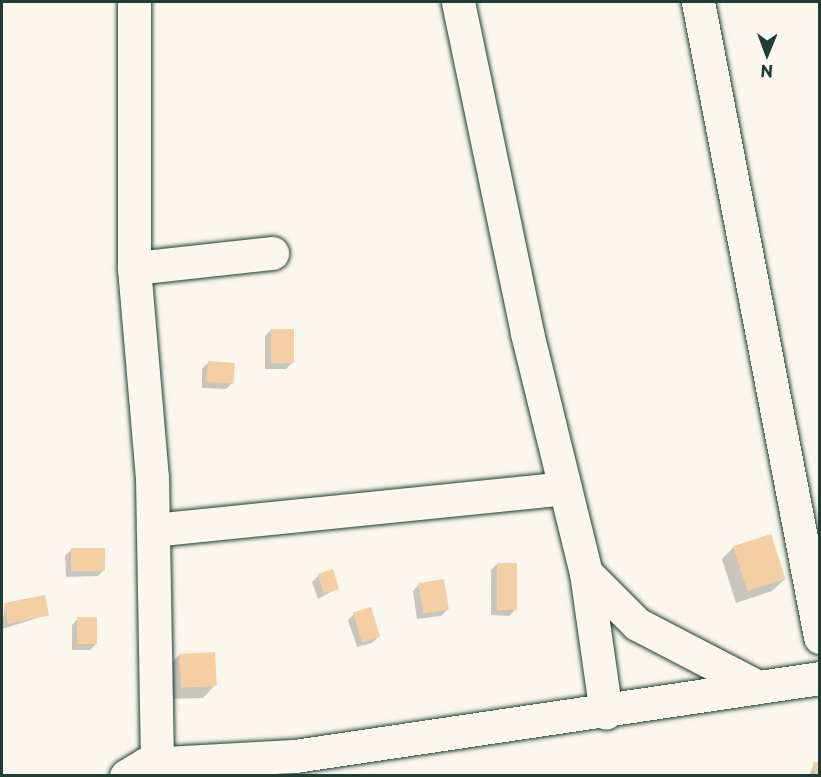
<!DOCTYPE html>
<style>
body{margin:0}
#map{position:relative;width:821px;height:777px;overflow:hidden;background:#fbf7ec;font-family:"Playpen Sans",sans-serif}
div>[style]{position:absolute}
.shadow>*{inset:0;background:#0003}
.building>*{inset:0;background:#f3cfa3;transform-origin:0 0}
.roads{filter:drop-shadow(0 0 2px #1f3d34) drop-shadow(0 0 2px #1f3d34)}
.minor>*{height:33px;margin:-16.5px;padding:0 16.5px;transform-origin:16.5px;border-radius:16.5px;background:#fbf7ec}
span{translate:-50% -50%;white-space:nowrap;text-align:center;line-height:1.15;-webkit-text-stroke:6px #fbf7ec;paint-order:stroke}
.frame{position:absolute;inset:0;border:3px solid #1f3d34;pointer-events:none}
.north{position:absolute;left:737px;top:24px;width:60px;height:60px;-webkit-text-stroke:4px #fbf7ec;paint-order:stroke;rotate:181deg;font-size:16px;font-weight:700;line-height:24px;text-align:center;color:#1f3d34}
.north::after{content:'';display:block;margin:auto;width:21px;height:27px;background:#1f3d34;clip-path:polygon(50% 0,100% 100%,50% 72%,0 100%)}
</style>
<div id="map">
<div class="shadow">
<i style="clip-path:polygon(271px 330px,292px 363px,286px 369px,265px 369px,265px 336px)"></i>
<i style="clip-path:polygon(208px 363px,232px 383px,226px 389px,202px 388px,202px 369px)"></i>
<i style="clip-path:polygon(734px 547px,785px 579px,772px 591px,736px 603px,722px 559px)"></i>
<i style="clip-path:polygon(71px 550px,104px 570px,98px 576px,66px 577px,65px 556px)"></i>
<i style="clip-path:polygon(497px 564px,515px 610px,509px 616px,491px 615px,491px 570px)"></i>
<i style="clip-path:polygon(318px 576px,338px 588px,318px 599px,312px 582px)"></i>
<i style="clip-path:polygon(419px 585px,447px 610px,441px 616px,417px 619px,413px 591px)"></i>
<i style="clip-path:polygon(5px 604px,47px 615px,2px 629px)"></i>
<i style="clip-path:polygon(354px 614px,378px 637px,372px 643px,357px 647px,348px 620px)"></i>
<i style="clip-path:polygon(78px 619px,96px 644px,90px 650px,72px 650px,72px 625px)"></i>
<i style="clip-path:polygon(180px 654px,215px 685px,203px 698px,169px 699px,168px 667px)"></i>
<i style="clip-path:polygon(814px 764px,820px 776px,809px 776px)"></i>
</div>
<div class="building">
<i style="left:271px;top:329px;width:23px;height:34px"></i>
<i style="left:208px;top:361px;width:27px;height:21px;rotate:4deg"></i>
<i style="left:771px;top:534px;width:47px;height:40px;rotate:72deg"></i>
<i style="left:71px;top:548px;width:34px;height:23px"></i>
<i style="left:497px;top:563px;width:20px;height:47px"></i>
<i style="left:333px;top:569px;width:21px;height:16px;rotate:73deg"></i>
<i style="left:444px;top:579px;width:31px;height:26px;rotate:81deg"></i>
<i style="left:45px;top:595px;width:21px;height:42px;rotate:79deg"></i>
<i style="left:371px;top:607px;width:31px;height:19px;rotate:73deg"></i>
<i style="left:77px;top:617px;width:20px;height:27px"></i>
<i style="left:215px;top:652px;width:34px;height:36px;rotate:87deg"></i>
<i style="clip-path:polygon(813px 762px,820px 762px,820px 776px,815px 776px)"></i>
</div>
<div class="roads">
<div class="minor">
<i style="left:134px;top:2px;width:266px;rotate:90deg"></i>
<i style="left:134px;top:268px;width:210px;rotate:85.1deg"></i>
<i style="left:152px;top:477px;width:286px;rotate:89deg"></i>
<i style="left:458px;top:2px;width:338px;rotate:78.2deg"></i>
<i style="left:527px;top:333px;width:247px;rotate:76.2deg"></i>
<i style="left:586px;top:573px;width:141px;rotate:81.9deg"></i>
<i style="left:698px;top:2px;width:647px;rotate:79.12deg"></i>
<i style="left:134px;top:268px;width:139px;rotate:-6.2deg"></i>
<i style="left:153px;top:530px;width:414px;rotate:-5.8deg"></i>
<i style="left:586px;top:573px;width:72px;rotate:45deg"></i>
<i style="left:637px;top:624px;width:136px;rotate:27.5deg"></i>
<i style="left:126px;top:776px;width:23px;rotate:-31deg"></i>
<i style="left:146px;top:764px;width:149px;rotate:-3.1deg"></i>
<i style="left:295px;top:756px;width:531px;rotate:-8.45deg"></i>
</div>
</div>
<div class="frame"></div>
<div class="north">N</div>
</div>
